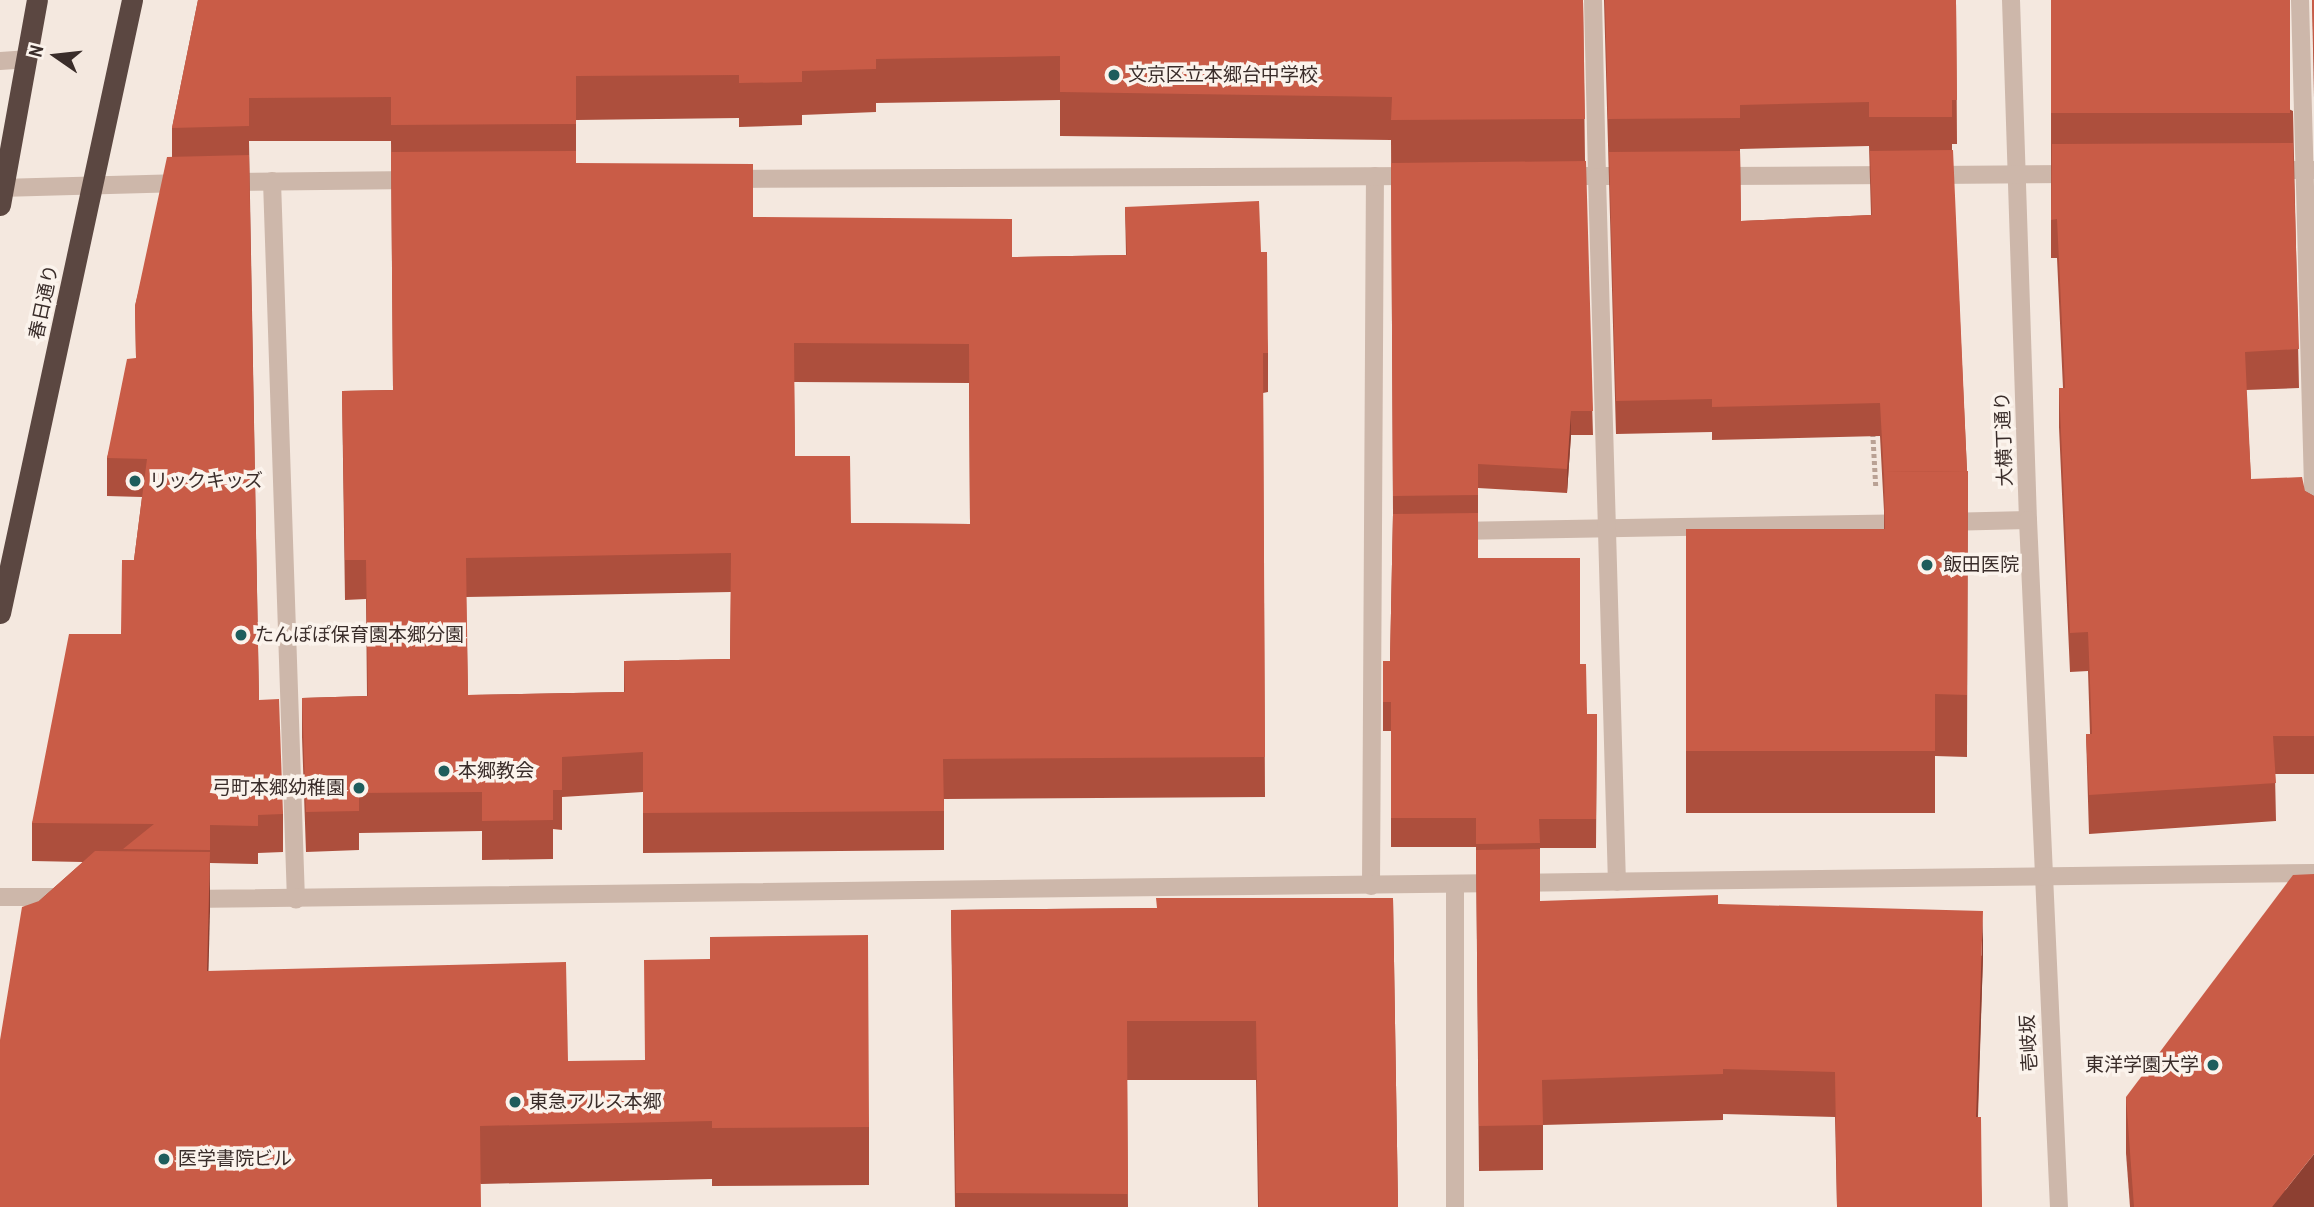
<!DOCTYPE html>
<meta charset="utf-8">
<style>
body{margin:0}
#map{position:relative;width:2314px;height:1207px;overflow:hidden;background:#f4e8df;font-family:"Archivo Narrow","Noto Sans JP",sans-serif}
div>[style]{position:absolute}
.path>*{height:4.5px;margin-top:-2.25px;transform-origin:0;background:repeating-linear-gradient(90deg,#b9a194 0 3.5px,transparent 0 7px)}
.lane>*{height:18px;margin:-9px;padding:0 9px;transform-origin:9px;border-radius:9px;background:#cdb7aa}
.street>*{height:18px;margin:-9px;padding:0 9px;transform-origin:9px;border-radius:9px;background:#cdb7aa}
.highway>*{height:21px;margin:-10.5px;padding:0 10.5px;transform-origin:10.5px;border-radius:10.5px;background:#5b4741}
.wall>*{inset:0;background:#ad4f3d}
.shaded-wall>*{inset:0;background:#8d4032}
.building>*{inset:0;background:#c95c47;transform-origin:0 0}
.dots>*{width:19px;height:19px;translate:-50% -50%;box-sizing:border-box;border:4px solid #fbf3ec;border-radius:50%}
span{translate:-50% -50%;white-space:nowrap;text-align:center;line-height:1.15;-webkit-text-stroke:7px #fbf3ec;paint-order:stroke}
.poi-label{font-size:19px;color:#3a2d2a}
.left{translate:0 -50%;text-align:left}
.right{translate:-100% -50%;text-align:right}
.street-label{font-size:19px;color:#3a2d2a}
.north{position:absolute;left:21px;top:21px;width:70px;height:70px;-webkit-text-stroke:5px #fbf3ec;paint-order:stroke;rotate:284deg;font-size:19px;font-weight:700;line-height:28px;text-align:center;color:#3a2d2a}
.north::after{content:'';display:block;margin:auto;width:24px;height:32px;background:#3a2d2a;clip-path:polygon(50% 0,100% 100%,50% 72%,0 100%)}
</style>
<div id="map">
<div class="path">
<i style="left:1873px;top:433px;width:54px;rotate:86.8deg"></i>
</div>
<div class="lane">
<i style="left:1593px;top:0;width:177px;rotate:88.7deg"></i>
<i style="left:0;top:61px;width:26px;rotate:-4deg"></i>
<i style="left:1944px;top:522px;width:84px;rotate:-1.4deg"></i>
<i style="left:1454px;top:531px;width:451px;rotate:-1deg"></i>
<i style="left:1371px;top:886px;width:710px;rotate:-89.68deg"></i>
</div>
<div class="street">
<i style="left:2011px;top:0;width:520px;rotate:88.13deg"></i>
<i style="left:2028px;top:520px;width:688px;rotate:87.42deg"></i>
<i style="left:2300px;top:0;width:523px;rotate:88.47deg"></i>
<i style="left:2272px;top:170px;width:42px"></i>
<i style="left:1933px;top:175px;width:140px;rotate:-0.4deg"></i>
<i style="left:1565px;top:176px;width:67px"></i>
<i style="left:1719px;top:176px;width:175px;rotate:-0.3deg"></i>
<i style="left:1597px;top:177px;width:705px;rotate:88.38deg"></i>
<i style="left:732px;top:179px;width:683px;rotate:-0.25deg"></i>
<i style="left:272px;top:181px;width:719px;rotate:88.09deg"></i>
<i style="left:228px;top:182px;width:186px;rotate:-0.6deg"></i>
<i style="left:0;top:188px;width:183px;rotate:-1.6deg"></i>
<i style="left:0;top:897px;width:67px"></i>
<i style="left:186px;top:899px;width:2128px;rotate:-0.7deg"></i>
<i style="left:1455px;top:1207px;width:323px;rotate:-90deg"></i>
</div>
<div class="highway">
<i style="left:0;top:205px;width:208px;rotate:-79.8deg"></i>
<i style="left:0;top:613px;width:627px;rotate:-77.85deg"></i>
</div>
<div class="wall">
<i style="clip-path:polygon(evenodd,198px 0,1583px 0,1585px 161px,1593px 435px,1571px 435px,1567px 493px,1478px 488px,1478px 558px,1580px 664px,1587px 714px,1597px 714px,1596px 848px,1540px 848px,1540px 901px,1718px 904px,1983px 956px,1978px 1117px,1982px 1207px,1837px 1207px,1835px 1117px,1723px 1114px,1723px 1120px,1543px 1125px,1543px 1170px,1479px 1171px,1476px 847px,1391px 847px,1391px 731px,1383px 731px,1383px 702px,1390px 661px,1393px 514px,1391px 140px,1060px 136px,1060px 100px,876px 103px,876px 112px,802px 115px,802px 125px,739px 127px,739px 118px,576px 120px,576px 163px,753px 217px,1012px 257px,1126px 255px,1125px 207px,1261px 252px,1268px 353px,1268px 392px,1263px 393px,1265px 797px,944px 799px,944px 850px,643px 853px,643px 792px,562px 797px,562px 830px,553px 829px,553px 859px,482px 860px,482px 831px,359px 833px,359px 850px,306px 852px,302px 737px,302px 698px,367px 696px,366px 599px,345px 600px,342px 391px,393px 390px,391px 141px,249px 141px,259px 700px,283px 814px,283px 852px,258px 853px,258px 864px,210px 863px,208px 971px,568px 1061px,869px 1127px,869px 1185px,712px 1186px,712px 1179px,481px 1184px,39px 901px,83px 862px,32px 861px,32px 823px,121px 634px,134px 560px,142px 497px,107px 496px,107px 458px,136px 358px,135px 306px,172px 157px,172px 128px,198px 0,794px 382px,969px 383px,970px 524px,851px 523px,795px 456px,794px 382px,198px 0,731px 592px,730px 659px,624px 661px,624px 692px,468px 695px,466px 597px,731px 592px)"></i>
<i style="clip-path:polygon(evenodd,1604px 0,1956px 0,1957px 144px,1952px 144px,1952px 150px,1967px 471px,1968px 471px,1967px 757px,1935px 756px,1935px 813px,1686px 813px,1686px 529px,1884px 529px,1884px 511px,1880px 436px,1712px 440px,1712px 432px,1616px 434px,1604px 0,1869px 146px,1871px 215px,1741px 221px,1740px 149px,1869px 146px)"></i>
<i style="clip-path:polygon(2051px 0,2293px 111px,2299px 388px,2246px 390px,2251px 479px,2305px 491px,2314px 496px,2314px 774px,2275px 774px,2276px 821px,2089px 834px,2086px 734px,2090px 734px,2088px 671px,2070px 672px,2059px 427px,2059px 388px,2063px 388px,2057px 258px,2051px 258px)"></i>
<i style="clip-path:polygon(2312px 0,2314px 0,2314px 98px)"></i>
<i style="clip-path:polygon(1393px 898px,1398px 1207px,1258px 1207px,1256px 1080px,1127px 1080px,1128px 1207px,955px 1207px,951px 910px,1156px 908px)"></i>
<i style="clip-path:polygon(2126px 1097px,2314px 1207px,2130px 1207px,2126px 1153px)"></i>
</div>
<div class="shaded-wall">
<i style="clip-path:polygon(1571px 411px,1571px 435px,1567px 493px,1567px 469px)"></i>
<i style="clip-path:polygon(210px 852px,210px 911px,207px 1029px,207px 971px)"></i>
<i style="clip-path:polygon(1983px 911px,1983px 956px,1976px 1162px,1976px 1117px)"></i>
<i style="clip-path:polygon(2314px 1154px,2314px 1207px,2272px 1207px)"></i>
</div>
<div class="building">
<i style="clip-path:polygon(198px 0,1583px 0,1585px 119px,1391px 120px,1392px 97px,1060px 92px,1060px 56px,876px 59px,876px 69px,802px 71px,802px 82px,739px 83px,739px 75px,576px 76px,576px 124px,391px 125px,391px 97px,249px 98px,249px 126px,172px 128px)"></i>
<i style="clip-path:polygon(1605px 0,1956px 0,1957px 100px,1952px 100px,1952px 117px,1869px 117px,1869px 102px,1740px 105px,1740px 118px,1608px 119px)"></i>
<i style="left:2051px;top:0;width:239px;height:113px"></i>
<i style="clip-path:polygon(2312px 0,2314px 0,2314px 64px)"></i>
<i style="clip-path:polygon(2293px 143px,2299px 349px,2245px 352px,2251px 479px,2302px 477px,2305px 491px,2314px 496px,2314px 736px,2273px 736px,2276px 783px,2089px 795px,2086px 734px,2092px 734px,2088px 632px,2070px 633px,2059px 388px,2065px 388px,2057px 219px,2051px 220px,2052px 144px)"></i>
<i style="clip-path:polygon(1953px 150px,1967px 471px,1884px 472px,1884px 478px,1880px 403px,1712px 407px,1712px 399px,1616px 401px,1609px 152px,1740px 151px,1741px 221px,1872px 215px,1870px 151px)"></i>
<i style="clip-path:polygon(evenodd,576px 151px,576px 163px,753px 164px,753px 217px,1012px 219px,1012px 257px,1127px 255px,1125px 207px,1259px 201px,1261px 252px,1267px 252px,1268px 353px,1263px 353px,1265px 757px,943px 759px,944px 811px,643px 813px,643px 752px,562px 757px,562px 790px,553px 790px,553px 820px,482px 821px,482px 792px,359px 793px,359px 811px,306px 812px,302px 698px,368px 696px,366px 560px,345px 560px,342px 391px,393px 390px,391px 152px,576px 151px,794px 343px,969px 344px,970px 524px,851px 523px,850px 456px,795px 456px,794px 343px,576px 151px,731px 553px,730px 659px,624px 661px,625px 692px,468px 695px,466px 558px,731px 553px)"></i>
<i style="clip-path:polygon(249px 155px,259px 700px,279px 699px,283px 814px,258px 815px,258px 826px,210px 825px,210px 850px,123px 849px,154px 824px,32px 823px,69px 634px,121px 634px,122px 560px,134px 560px,147px 459px,107px 458px,127px 359px,136px 358px,135px 306px,167px 157px)"></i>
<i style="clip-path:polygon(1586px 161px,1593px 411px,1571px 411px,1567px 469px,1478px 464px,1478px 495px,1393px 496px,1391px 163px)"></i>
<i style="clip-path:polygon(1968px 471px,1967px 695px,1935px 694px,1935px 751px,1686px 751px,1686px 529px,1885px 529px,1884px 472px)"></i>
<i style="clip-path:polygon(1478px 513px,1478px 558px,1580px 558px,1580px 664px,1586px 664px,1587px 714px,1597px 714px,1596px 819px,1539px 819px,1540px 843px,1476px 844px,1476px 818px,1391px 818px,1391px 702px,1383px 702px,1383px 661px,1390px 661px,1393px 514px)"></i>
<i style="clip-path:polygon(1540px 849px,1540px 901px,1718px 895px,1718px 904px,1983px 911px,1976px 1117px,1981px 1117px,1982px 1207px,1837px 1207px,1835px 1072px,1723px 1069px,1723px 1074px,1542px 1080px,1543px 1125px,1479px 1126px,1476px 850px)"></i>
<i style="clip-path:polygon(95px 851px,210px 852px,207px 971px,566px 962px,568px 1061px,645px 1060px,644px 960px,710px 959px,710px 937px,868px 935px,869px 1127px,712px 1128px,712px 1121px,480px 1126px,481px 1207px,0 1207px,0 1040px,22px 907px,39px 901px)"></i>
<i style="clip-path:polygon(2314px 874px,2314px 1154px,2272px 1207px,2134px 1207px,2126px 1097px,2293px 875px)"></i>
<i style="clip-path:polygon(1156px 898px,1393px 898px,1398px 1207px,1259px 1207px,1256px 1021px,1127px 1021px,1128px 1194px,956px 1193px,951px 910px,1157px 908px)"></i>
</div>
<div class="dots">
<i style="left:1114px;top:75px;background:#1e5d5c"></i>
<i style="left:135px;top:481px;background:#1e5d5c"></i>
<i style="left:1927px;top:565px;background:#1e5d5c"></i>
<i style="left:241px;top:635px;background:#1e5d5c"></i>
<i style="left:444px;top:771px;background:#1e5d5c"></i>
<i style="left:359px;top:788px;background:#1e5d5c"></i>
<i style="left:2213px;top:1065px;background:#1e5d5c"></i>
<i style="left:515px;top:1102px;background:#1e5d5c"></i>
<i style="left:164px;top:1159px;background:#1e5d5c"></i>
</div>
<div class="poi-label">
<span class="left" style="left:1128px;top:75px">文京区立本郷台中学校</span>
<span class="left" style="left:149px;top:481px">リックキッズ</span>
<span class="left" style="left:1943px;top:565px">飯田医院</span>
<span class="left" style="left:255px;top:635px">たんぽぽ保育園本郷分園</span>
<span class="left" style="left:458px;top:771px">本郷教会</span>
<span class="right" style="left:345px;top:788px">弓町本郷幼稚園</span>
<span class="right" style="left:2199px;top:1065px">東洋学園大学</span>
<span class="left" style="left:529px;top:1102px">東急アルス本郷</span>
<span class="left" style="left:178px;top:1159px">医学書院ビル</span>
</div>
<div class="street-label">
<span style="left:44px;top:302px;rotate:-78deg">春日通り</span>
<span style="left:2004px;top:439px;rotate:-92deg">大横丁通り</span>
<span style="left:2029px;top:1043px;rotate:-93deg">壱岐坂</span>
</div>
<div class="north">N</div>
</div>
